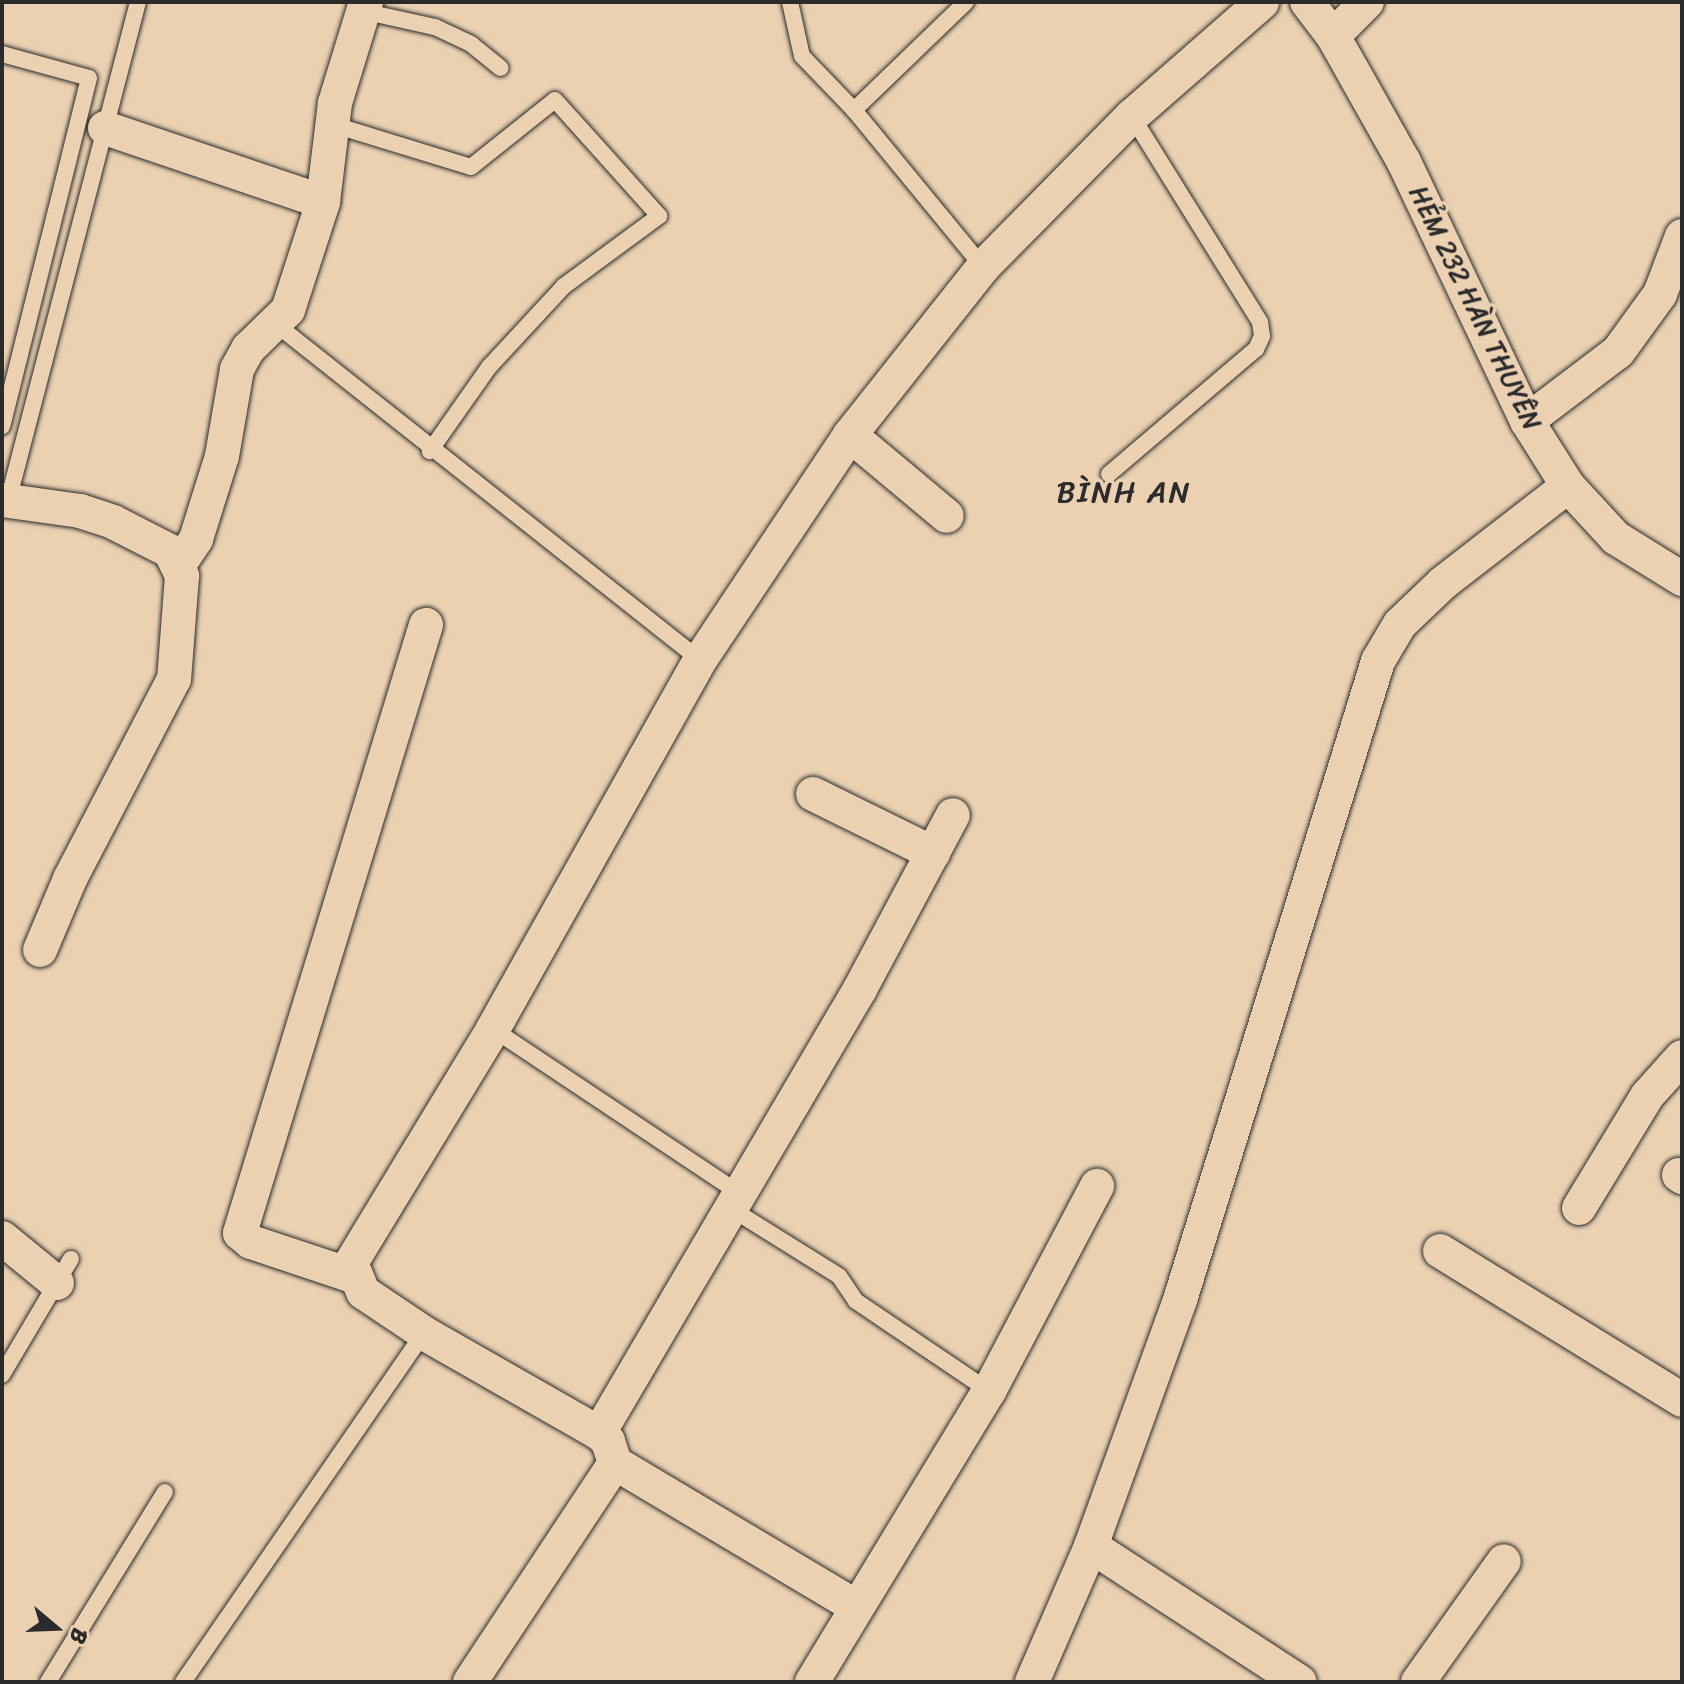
<!DOCTYPE html>
<meta charset="utf-8">
<style>
body{margin:0}
#map{position:relative;width:1684px;height:1684px;overflow:hidden;background:#ebd1b2;font-family:Sriracha,sans-serif}
div>[style]{position:absolute}
.roads{filter:drop-shadow(0 0 2px #2b2b2b) drop-shadow(0 0 2px #2b2b2b)}
.lane>*{height:16px;margin:-8px;padding:0 8px;transform-origin:8px;border-radius:8px;background:#ebd1b2}
.street>*{height:34px;margin:-17px;padding:0 17px;transform-origin:17px;border-radius:17px;background:#ebd1b2}
span{translate:-50% -50%;white-space:nowrap;text-align:center;line-height:1.15;-webkit-text-stroke:7px #ebd1b2;paint-order:stroke}
.street-label{font-size:26px;color:#2b2b2b}
.quarter-label{font-size:30px;color:#2b2b2b;letter-spacing:2px}
.frame{position:absolute;inset:0;border:4px solid #2b2b2b;pointer-events:none}
.north{position:absolute;left:16px;top:1588px;width:80px;height:80px;-webkit-text-stroke:6px #ebd1b2;paint-order:stroke;rotate:109deg;font-size:22px;font-weight:700;line-height:32px;text-align:center;color:#2b2b2b}
.north::after{content:'';display:block;margin:auto;width:28px;height:36px;background:#2b2b2b;clip-path:polygon(50% 0,100% 100%,50% 72%,0 100%)}
</style>
<div id="map">
<div class="roads">
<div class="lane">
<i style="left:790px;top:2px;width:55px;rotate:77.5deg"></i>
<i style="left:802px;top:56px;width:75px;rotate:46.1deg"></i>
<i style="left:966px;top:2px;width:156px;rotate:136deg"></i>
<i style="left:854px;top:110px;width:203px;rotate:50.6deg"></i>
<i style="left:362px;top:11px;width:75px;rotate:12.4deg"></i>
<i style="left:435px;top:27px;width:40px;rotate:25deg"></i>
<i style="left:471px;top:44px;width:38px;rotate:39deg"></i>
<i style="left:2px;top:54px;width:90px;rotate:15.4deg"></i>
<i style="left:89px;top:78px;width:359px;rotate:104deg"></i>
<i style="left:331px;top:124px;width:146px;rotate:17.1deg"></i>
<i style="left:471px;top:167px;width:107px;rotate:-38.6deg"></i>
<i style="left:555px;top:100px;width:156px;rotate:48.1deg"></i>
<i style="left:659px;top:216px;width:118px;rotate:143.6deg"></i>
<i style="left:564px;top:286px;width:110px;rotate:132.8deg"></i>
<i style="left:489px;top:367px;width:103px;rotate:125.1deg"></i>
<i style="left:277px;top:325px;width:540px;rotate:38.38deg"></i>
<i style="left:1109px;top:474px;width:193px;rotate:-40.4deg"></i>
<i style="left:1256px;top:349px;width:14px;rotate:-65deg"></i>
<i style="left:1262px;top:336px;width:14px;rotate:-98deg"></i>
<i style="left:1260px;top:322px;width:243px;rotate:-121.9deg"></i>
<i style="left:8px;top:501px;width:516px;rotate:-75.4deg"></i>
<i style="left:493px;top:1029px;width:296px;rotate:33.7deg"></i>
<i style="left:730px;top:1208px;width:128px;rotate:32deg"></i>
<i style="left:839px;top:1276px;width:30px;rotate:56deg"></i>
<i style="left:856px;top:1301px;width:161px;rotate:34.1deg"></i>
<i style="left:2px;top:1375px;width:135px;rotate:-59.3deg"></i>
<i style="left:48px;top:1682px;width:223px;rotate:-58.4deg"></i>
<i style="left:183px;top:1682px;width:424px;rotate:-55.4deg"></i>
</div>
<div class="street">
<i style="left:1307px;top:2px;width:43px;rotate:52.6deg"></i>
<i style="left:1333px;top:36px;width:145px;rotate:60.6deg"></i>
<i style="left:1404px;top:162px;width:287px;rotate:64.6deg"></i>
<i style="left:1527px;top:421px;width:77px;rotate:57.8deg"></i>
<i style="left:1568px;top:486px;width:71px;rotate:47.3deg"></i>
<i style="left:1616px;top:538px;width:78px;rotate:31.8deg"></i>
<i style="left:1333px;top:36px;width:48px;rotate:-45deg"></i>
<i style="left:105px;top:128px;width:230px;rotate:18.7deg"></i>
<i style="left:1527px;top:421px;width:114px;rotate:-37.2deg"></i>
<i style="left:1618px;top:352px;width:72px;rotate:-54.1deg"></i>
<i style="left:1660px;top:294px;width:62px;rotate:-69.2deg"></i>
<i style="left:850px;top:435px;width:126px;rotate:39.9deg"></i>
<i style="left:2px;top:500px;width:79px;rotate:8deg"></i>
<i style="left:80px;top:511px;width:35px;rotate:18deg"></i>
<i style="left:113px;top:522px;width:64px;rotate:27deg"></i>
<i style="left:170px;top:551px;width:28px;rotate:64deg"></i>
<i style="left:182px;top:576px;width:103px;rotate:94.4deg"></i>
<i style="left:174px;top:679px;width:225px;rotate:117.5deg"></i>
<i style="left:70px;top:879px;width:77px;rotate:112.9deg"></i>
<i style="left:180px;top:563px;width:29px;rotate:-56deg"></i>
<i style="left:196px;top:539px;width:87px;rotate:-72.6deg"></i>
<i style="left:222px;top:456px;width:88px;rotate:-80.2deg"></i>
<i style="left:237px;top:369px;width:23px;rotate:-61deg"></i>
<i style="left:248px;top:349px;width:56px;rotate:-44.3deg"></i>
<i style="left:288px;top:310px;width:114px;rotate:-72deg"></i>
<i style="left:323px;top:202px;width:100px;rotate:-83.1deg"></i>
<i style="left:335px;top:103px;width:106px;rotate:-72.9deg"></i>
<i style="left:813px;top:794px;width:134px;rotate:26.2deg"></i>
<i style="left:1679px;top:1175px;width:4px;rotate:34deg"></i>
<i style="left:1579px;top:1208px;width:131px;rotate:-58.7deg"></i>
<i style="left:1647px;top:1096px;width:52px;rotate:-48.1deg"></i>
<i style="left:2px;top:1238px;width:71px;rotate:39.3deg"></i>
<i style="left:1440px;top:1251px;width:284px;rotate:31.6deg"></i>
<i style="left:353px;top:1276px;width:108px;rotate:-161.6deg"></i>
<i style="left:251px;top:1242px;width:14px;rotate:-141deg"></i>
<i style="left:240px;top:1233px;width:636px;rotate:-72.99deg"></i>
<i style="left:599px;top:1433px;width:515px;rotate:-59.55deg"></i>
<i style="left:860px;top:989px;width:197px;rotate:-61.9deg"></i>
<i style="left:1091px;top:1546px;width:249px;rotate:33.1deg"></i>
<i style="left:855px;top:1606px;width:279px;rotate:-149.2deg"></i>
<i style="left:615px;top:1463px;width:23px;rotate:-108deg"></i>
<i style="left:608px;top:1441px;width:12px;rotate:-138deg"></i>
<i style="left:599px;top:1433px;width:202px;rotate:-150.3deg"></i>
<i style="left:424px;top:1333px;width:73px;rotate:-146.1deg"></i>
<i style="left:363px;top:1292px;width:31px;rotate:-112deg"></i>
<i style="left:351px;top:1263px;width:274px;rotate:-58.7deg"></i>
<i style="left:493px;top:1029px;width:423px;rotate:-60.7deg"></i>
<i style="left:700px;top:660px;width:270px;rotate:-56.3deg"></i>
<i style="left:850px;top:435px;width:214px;rotate:-51.6deg"></i>
<i style="left:983px;top:267px;width:212px;rotate:-45.4deg"></i>
<i style="left:1132px;top:116px;width:173px;rotate:-41.2deg"></i>
<i style="left:470px;top:1682px;width:263px;rotate:-56.5deg"></i>
<i style="left:812px;top:1682px;width:341px;rotate:-58.7deg"></i>
<i style="left:989px;top:1391px;width:232px;rotate:-62.2deg"></i>
<i style="left:1032px;top:1682px;width:148px;rotate:-66.5deg"></i>
<i style="left:1091px;top:1546px;width:262px;rotate:-70.1deg"></i>
<i style="left:1180px;top:1300px;width:669px;rotate:-72.78deg"></i>
<i style="left:1378px;top:661px;width:43px;rotate:-59.3deg"></i>
<i style="left:1400px;top:624px;width:59px;rotate:-43.6deg"></i>
<i style="left:1443px;top:583px;width:158px;rotate:-37.8deg"></i>
<i style="left:1418px;top:1682px;width:148px;rotate:-54.6deg"></i>
</div>
</div>
<div class="street-label">
<span style="left:1475px;top:308px;rotate:64deg">HẺM 232 HÀN THUYÊN</span>
</div>
<div class="quarter-label">
<span style="left:1124px;top:492px">BÌNH AN</span>
</div>
<div class="frame"></div>
<div class="north">B</div>
</div>
